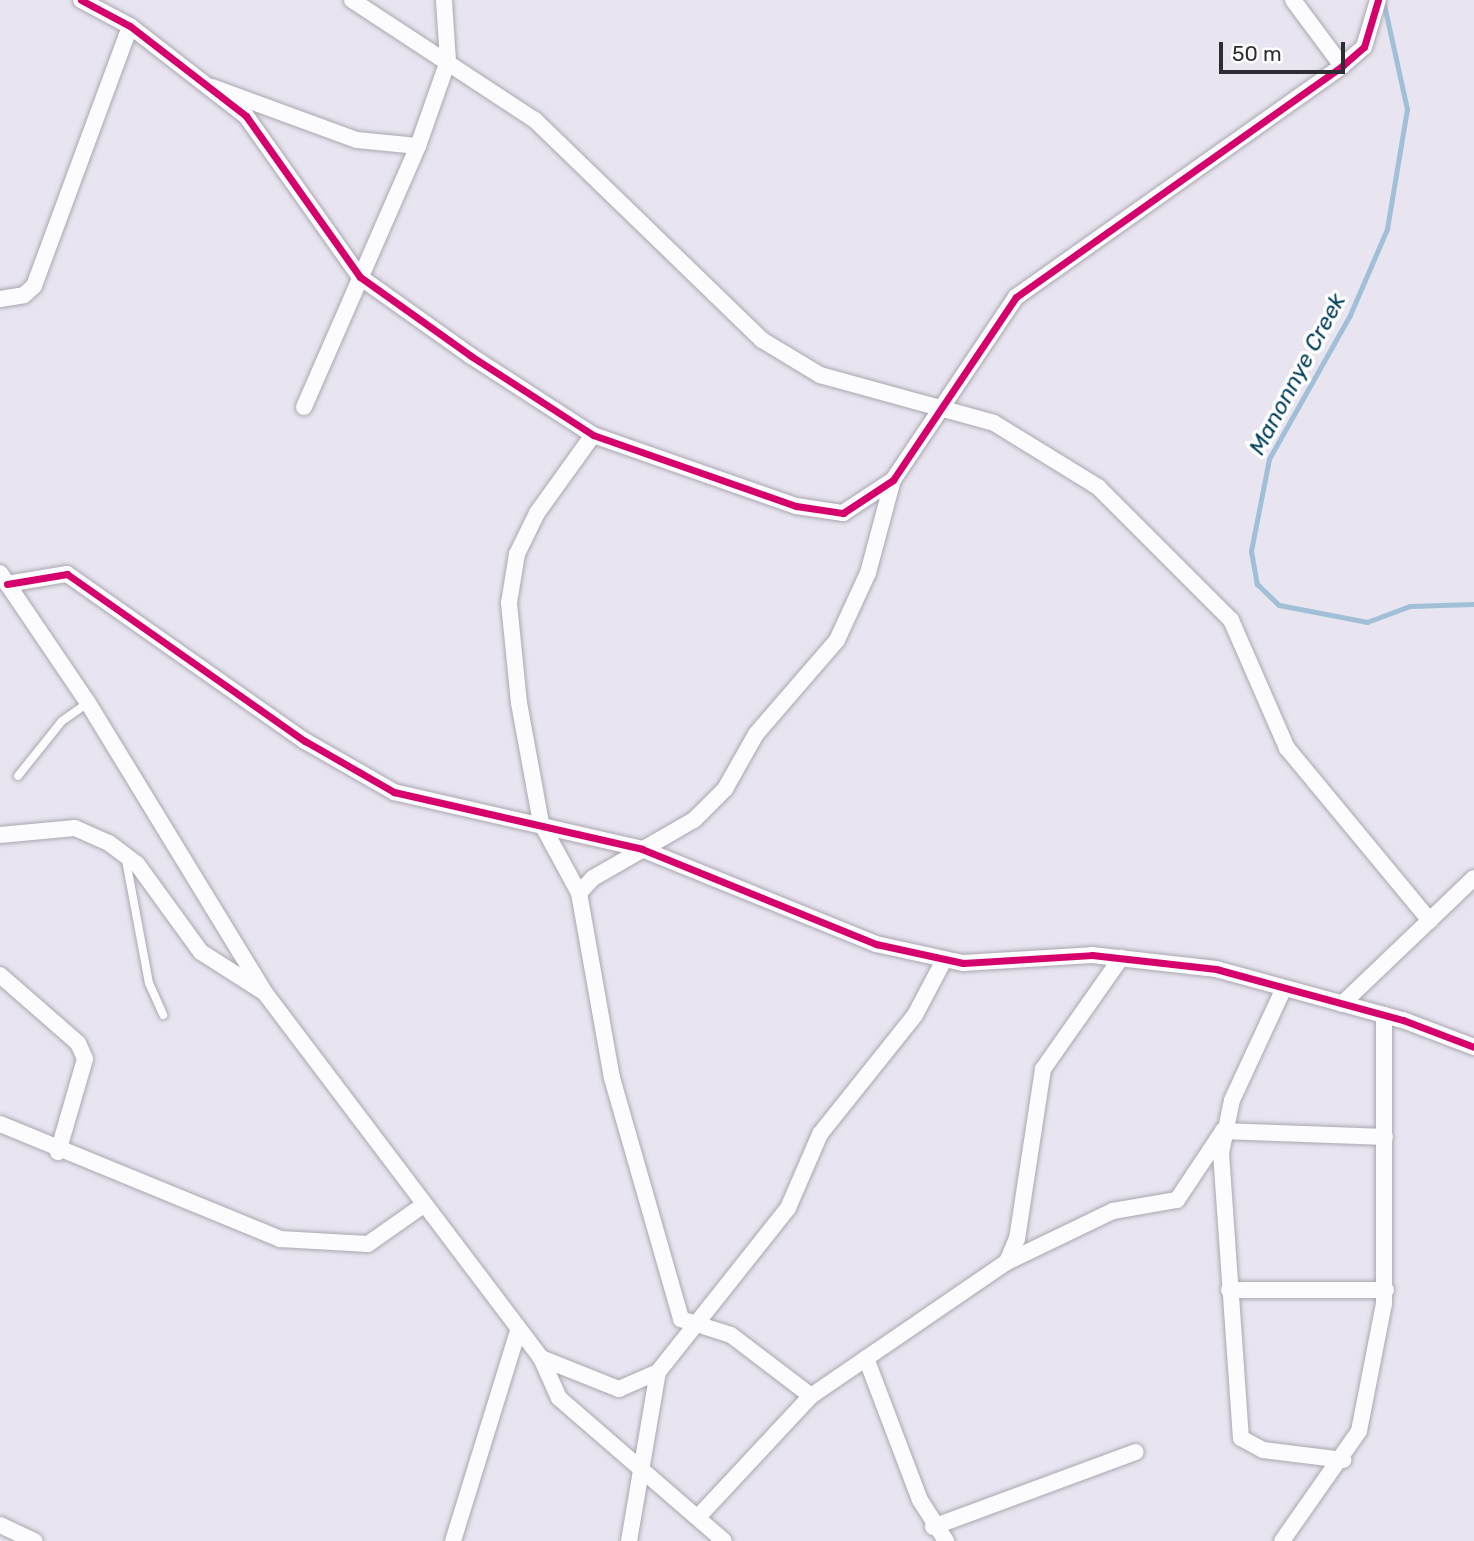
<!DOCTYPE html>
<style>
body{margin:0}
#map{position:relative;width:1474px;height:1541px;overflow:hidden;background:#e8e5f0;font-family:Rubik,sans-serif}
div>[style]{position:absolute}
.stream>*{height:5px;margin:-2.5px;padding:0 2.5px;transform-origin:2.5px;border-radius:2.5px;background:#a1c0d8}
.roads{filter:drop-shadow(0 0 2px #a9a7b0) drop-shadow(0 0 2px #a9a7b0)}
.lane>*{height:8px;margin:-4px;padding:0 4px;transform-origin:4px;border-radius:4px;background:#fcfbfd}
.street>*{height:16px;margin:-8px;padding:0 8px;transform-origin:8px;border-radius:8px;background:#fcfbfd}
.cycleway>*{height:7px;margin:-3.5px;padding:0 3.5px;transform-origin:3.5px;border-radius:3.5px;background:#d6006c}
span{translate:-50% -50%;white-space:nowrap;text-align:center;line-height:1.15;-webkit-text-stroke:7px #fff;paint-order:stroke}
.water-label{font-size:23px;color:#003e5a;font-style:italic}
.scale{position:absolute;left:1219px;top:42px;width:126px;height:32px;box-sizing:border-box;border:4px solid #2e2d34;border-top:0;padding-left:9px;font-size:21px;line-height:24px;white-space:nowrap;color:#2e2d34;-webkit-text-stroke:5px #fff;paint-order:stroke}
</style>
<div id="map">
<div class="stream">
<i style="left:1383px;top:0;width:112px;rotate:77.6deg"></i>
<i style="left:1407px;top:109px;width:122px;rotate:99.5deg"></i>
<i style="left:1387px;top:229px;width:94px;rotate:113.3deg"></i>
<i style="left:1350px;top:315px;width:165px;rotate:119.4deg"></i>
<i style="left:1269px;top:459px;width:94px;rotate:101.1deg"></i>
<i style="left:1251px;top:551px;width:34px;rotate:80deg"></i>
<i style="left:1257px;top:584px;width:30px;rotate:44deg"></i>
<i style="left:1279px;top:605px;width:90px;rotate:10.9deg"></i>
<i style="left:1367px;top:622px;width:46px;rotate:-20.4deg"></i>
<i style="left:1410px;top:606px;width:64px;rotate:-1.8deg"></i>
</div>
<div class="roads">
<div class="lane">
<i style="left:18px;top:776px;width:70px;rotate:-51.3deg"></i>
<i style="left:62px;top:721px;width:32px;rotate:-35deg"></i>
<i style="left:125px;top:855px;width:130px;rotate:79.4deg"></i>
<i style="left:149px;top:983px;width:35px;rotate:66deg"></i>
</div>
<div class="street">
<i style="left:81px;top:0;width:55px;rotate:28deg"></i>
<i style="left:130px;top:26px;width:147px;rotate:37.8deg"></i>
<i style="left:246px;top:116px;width:197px;rotate:54.7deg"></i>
<i style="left:360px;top:277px;width:136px;rotate:35.4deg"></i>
<i style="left:471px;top:356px;width:145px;rotate:32.9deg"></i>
<i style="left:593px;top:435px;width:215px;rotate:19.3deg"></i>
<i style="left:796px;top:506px;width:48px;rotate:8.5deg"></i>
<i style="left:843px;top:513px;width:60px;rotate:-33.4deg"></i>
<i style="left:893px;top:480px;width:220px;rotate:-56.1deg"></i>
<i style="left:1016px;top:297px;width:400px;rotate:-35.3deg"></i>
<i style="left:1342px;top:66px;width:29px;rotate:-41deg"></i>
<i style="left:1364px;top:47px;width:49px;rotate:-73.4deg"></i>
<i style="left:352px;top:0;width:219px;rotate:33.3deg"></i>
<i style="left:535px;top:120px;width:316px;rotate:44.1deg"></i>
<i style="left:762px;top:340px;width:68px;rotate:31.1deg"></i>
<i style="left:820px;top:375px;width:180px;rotate:15.4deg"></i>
<i style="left:994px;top:423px;width:122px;rotate:31.6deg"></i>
<i style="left:1098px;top:487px;width:188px;rotate:45deg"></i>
<i style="left:1231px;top:620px;width:140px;rotate:66.4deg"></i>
<i style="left:1287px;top:748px;width:224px;rotate:50.4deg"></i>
<i style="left:1293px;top:0;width:82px;rotate:53.4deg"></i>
<i style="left:212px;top:87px;width:154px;rotate:20.1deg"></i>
<i style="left:357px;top:140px;width:61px;rotate:5.6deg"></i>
<i style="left:418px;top:146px;width:90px;rotate:-70.6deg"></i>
<i style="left:448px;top:61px;width:61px;rotate:-93.8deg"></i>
<i style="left:0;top:299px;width:24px;rotate:-9deg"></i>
<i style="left:24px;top:295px;width:13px;rotate:-42deg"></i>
<i style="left:34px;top:286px;width:277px;rotate:-69.7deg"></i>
<i style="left:304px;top:407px;width:285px;rotate:-66.4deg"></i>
<i style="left:593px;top:435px;width:96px;rotate:125.7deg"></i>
<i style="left:537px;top:513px;width:46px;rotate:116deg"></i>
<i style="left:517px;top:554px;width:50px;rotate:99.3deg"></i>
<i style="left:509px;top:603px;width:100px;rotate:84.3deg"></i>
<i style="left:519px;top:703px;width:122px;rotate:79.6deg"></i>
<i style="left:541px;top:823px;width:80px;rotate:61.5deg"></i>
<i style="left:579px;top:893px;width:188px;rotate:79.9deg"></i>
<i style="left:612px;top:1078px;width:251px;rotate:74deg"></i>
<i style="left:681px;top:1319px;width:52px;rotate:17.7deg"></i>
<i style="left:731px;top:1335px;width:101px;rotate:37.3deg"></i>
<i style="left:0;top:573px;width:157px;rotate:55.9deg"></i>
<i style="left:88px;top:703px;width:340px;rotate:58.6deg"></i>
<i style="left:265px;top:993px;width:458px;rotate:52.9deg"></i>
<i style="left:541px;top:1358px;width:44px;rotate:65.8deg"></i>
<i style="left:559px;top:1398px;width:218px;rotate:40.9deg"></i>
<i style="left:7px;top:584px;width:61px;rotate:-9.5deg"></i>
<i style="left:67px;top:574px;width:291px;rotate:35.1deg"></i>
<i style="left:305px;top:741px;width:103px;rotate:29.8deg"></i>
<i style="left:394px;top:792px;width:254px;rotate:12.9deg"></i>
<i style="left:642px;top:849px;width:253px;rotate:22.1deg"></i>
<i style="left:876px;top:944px;width:89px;rotate:12.3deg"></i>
<i style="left:963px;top:963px;width:129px;rotate:-3.5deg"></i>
<i style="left:1092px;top:955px;width:125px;rotate:6.4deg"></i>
<i style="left:1216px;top:969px;width:194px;rotate:15.3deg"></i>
<i style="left:1403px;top:1020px;width:76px;rotate:20.8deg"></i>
<i style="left:0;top:835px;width:75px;rotate:-5.3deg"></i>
<i style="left:75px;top:828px;width:37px;rotate:24deg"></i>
<i style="left:109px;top:843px;width:35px;rotate:37deg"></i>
<i style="left:137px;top:864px;width:109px;rotate:54deg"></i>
<i style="left:201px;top:952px;width:72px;rotate:32.6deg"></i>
<i style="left:579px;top:893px;width:21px;rotate:-47deg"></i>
<i style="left:593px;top:878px;width:116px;rotate:-29.9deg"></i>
<i style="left:694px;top:820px;width:44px;rotate:-45deg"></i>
<i style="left:725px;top:789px;width:63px;rotate:-60.6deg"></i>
<i style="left:756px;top:734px;width:124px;rotate:-49.2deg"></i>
<i style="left:837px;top:640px;width:74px;rotate:-65.2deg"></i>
<i style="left:868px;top:573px;width:96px;rotate:-75deg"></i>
<i style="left:0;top:975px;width:103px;rotate:41.1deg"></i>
<i style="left:78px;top:1043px;width:17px;rotate:66deg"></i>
<i style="left:85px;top:1059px;width:97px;rotate:106.2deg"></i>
<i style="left:1284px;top:988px;width:123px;rotate:114.9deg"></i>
<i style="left:1232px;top:1100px;width:54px;rotate:101.7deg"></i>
<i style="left:1221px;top:1153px;width:286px;rotate:86deg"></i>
<i style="left:1241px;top:1438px;width:25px;rotate:29deg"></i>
<i style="left:1263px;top:1450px;width:81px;rotate:7.1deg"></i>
<i style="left:1342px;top:1004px;width:182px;rotate:-43.7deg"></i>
<i style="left:0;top:1124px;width:303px;rotate:22.3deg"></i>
<i style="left:280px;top:1239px;width:88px;rotate:3.3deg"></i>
<i style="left:368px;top:1244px;width:66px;rotate:-35.1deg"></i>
<i style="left:1007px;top:1262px;width:118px;rotate:-25.7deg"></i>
<i style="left:1113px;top:1211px;width:65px;rotate:-9.8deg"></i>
<i style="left:1177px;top:1200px;width:83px;rotate:-56.3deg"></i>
<i style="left:1223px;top:1131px;width:162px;rotate:2.1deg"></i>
<i style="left:1229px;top:1290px;width:157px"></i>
<i style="left:541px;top:1358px;width:84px;rotate:21.7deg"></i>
<i style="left:619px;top:1389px;width:43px;rotate:-23.6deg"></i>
<i style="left:658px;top:1372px;width:209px;rotate:-51.6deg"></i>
<i style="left:788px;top:1208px;width:81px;rotate:-66.6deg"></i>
<i style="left:820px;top:1134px;width:152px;rotate:-51.4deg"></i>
<i style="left:915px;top:1015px;width:62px;rotate:-62.2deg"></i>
<i style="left:866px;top:1358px;width:152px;rotate:69.2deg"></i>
<i style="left:920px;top:1500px;width:49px;rotate:57.6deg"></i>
<i style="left:699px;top:1516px;width:164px;rotate:-47deg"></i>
<i style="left:811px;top:1396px;width:237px;rotate:-34.4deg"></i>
<i style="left:1007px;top:1262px;width:25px;rotate:-67deg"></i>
<i style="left:1017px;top:1239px;width:172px;rotate:-81.3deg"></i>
<i style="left:1043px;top:1069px;width:136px;rotate:-54.9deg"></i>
<i style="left:0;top:1525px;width:38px;rotate:25deg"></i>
<i style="left:933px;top:1527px;width:216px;rotate:-20.3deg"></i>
<i style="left:453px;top:1541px;width:220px;rotate:-72.8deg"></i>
<i style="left:629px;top:1541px;width:171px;rotate:-80.3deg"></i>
<i style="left:1282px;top:1541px;width:134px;rotate:-55deg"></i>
<i style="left:1359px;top:1431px;width:129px;rotate:-78.9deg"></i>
<i style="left:1384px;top:1304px;width:289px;rotate:-90deg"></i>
</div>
</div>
<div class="cycleway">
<i style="left:81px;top:0;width:55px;rotate:28deg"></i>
<i style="left:130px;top:26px;width:147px;rotate:37.8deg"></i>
<i style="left:246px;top:116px;width:197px;rotate:54.7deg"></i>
<i style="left:360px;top:277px;width:136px;rotate:35.4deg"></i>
<i style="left:471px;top:356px;width:145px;rotate:32.9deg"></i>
<i style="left:593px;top:435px;width:215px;rotate:19.3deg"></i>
<i style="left:796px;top:506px;width:48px;rotate:8.5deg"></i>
<i style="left:843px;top:513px;width:60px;rotate:-33.4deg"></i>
<i style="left:893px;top:480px;width:220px;rotate:-56.1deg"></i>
<i style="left:1016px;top:297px;width:400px;rotate:-35.3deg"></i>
<i style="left:1342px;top:66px;width:29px;rotate:-41deg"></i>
<i style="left:1364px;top:47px;width:49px;rotate:-73.4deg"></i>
<i style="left:7px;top:584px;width:61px;rotate:-9.5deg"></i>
<i style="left:67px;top:574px;width:291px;rotate:35.1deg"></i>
<i style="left:305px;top:741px;width:103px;rotate:29.8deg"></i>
<i style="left:394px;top:792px;width:254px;rotate:12.9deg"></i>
<i style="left:642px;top:849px;width:253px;rotate:22.1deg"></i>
<i style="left:876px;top:944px;width:89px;rotate:12.3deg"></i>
<i style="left:963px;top:963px;width:129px;rotate:-3.5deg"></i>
<i style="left:1092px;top:955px;width:125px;rotate:6.4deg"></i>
<i style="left:1216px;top:969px;width:194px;rotate:15.3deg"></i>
<i style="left:1403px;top:1020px;width:76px;rotate:20.8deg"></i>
</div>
<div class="water-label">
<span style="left:1297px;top:374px;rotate:-62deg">Manonnye Creek</span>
</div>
<div class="scale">50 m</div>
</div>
